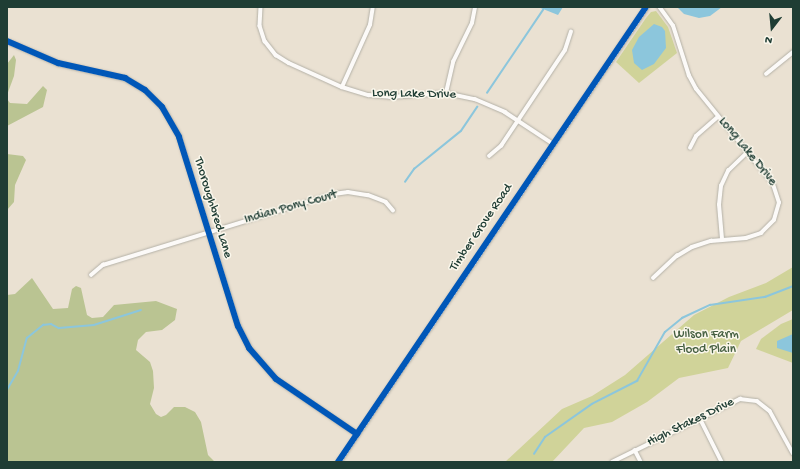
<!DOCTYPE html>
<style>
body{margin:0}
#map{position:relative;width:800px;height:469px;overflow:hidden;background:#eae1d2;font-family:"Gochi Hand",sans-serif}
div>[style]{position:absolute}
.green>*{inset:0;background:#d0d399}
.forest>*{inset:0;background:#bac492}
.water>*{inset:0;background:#8cc6dc}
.stream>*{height:1.5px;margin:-0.75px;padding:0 0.75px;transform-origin:0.75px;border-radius:0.75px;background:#8cc6dc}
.roads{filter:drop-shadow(0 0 1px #b4b1a7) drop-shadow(0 0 1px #b4b1a7)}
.street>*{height:3.5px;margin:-1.75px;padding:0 1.75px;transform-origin:1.75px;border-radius:1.75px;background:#fcfaf8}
.secondary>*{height:5px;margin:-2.5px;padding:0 2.5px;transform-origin:2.5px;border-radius:2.5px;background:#f6f2ed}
.cycleway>*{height:6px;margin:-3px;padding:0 3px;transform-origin:3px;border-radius:3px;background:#0057b8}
span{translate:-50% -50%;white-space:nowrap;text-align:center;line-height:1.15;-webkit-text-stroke:3px #fbf7ec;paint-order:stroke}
.street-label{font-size:13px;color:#1f3d34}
.park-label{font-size:13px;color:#466042}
.frame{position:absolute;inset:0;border:8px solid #1f3d34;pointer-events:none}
.north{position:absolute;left:752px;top:8px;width:40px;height:40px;-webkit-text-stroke:3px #fbf7ec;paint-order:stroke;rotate:196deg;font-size:11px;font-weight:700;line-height:16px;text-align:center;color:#1f3d34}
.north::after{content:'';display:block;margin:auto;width:14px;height:18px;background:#1f3d34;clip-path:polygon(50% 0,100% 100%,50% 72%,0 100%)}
</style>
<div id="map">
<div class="green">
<i style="clip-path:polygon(656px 11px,668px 27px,677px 53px,639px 83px,616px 62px,646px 18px,651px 12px)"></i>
<i style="clip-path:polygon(793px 267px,793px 310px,741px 341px,728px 368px,679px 378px,647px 402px,612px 422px,584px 428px,552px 462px,505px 462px,562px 409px,592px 396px,625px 375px,694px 315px,729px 297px,766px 283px)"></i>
<i style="clip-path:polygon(793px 319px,793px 363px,756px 349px,761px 339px,781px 324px)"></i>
</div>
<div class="forest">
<i style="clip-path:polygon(14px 55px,16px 60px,14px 76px,7px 95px,7px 64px)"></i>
<i style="clip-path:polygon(43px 86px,47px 90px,43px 107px,7px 126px,7px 99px,10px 103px,27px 104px)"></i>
<i style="clip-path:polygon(7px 154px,23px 156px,26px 160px,15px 185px,14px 202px,7px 210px)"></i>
<i style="clip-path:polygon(32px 278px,53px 309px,68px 308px,72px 289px,76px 286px,81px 288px,87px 315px,92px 318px,103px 317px,114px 305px,156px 301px,177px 309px,175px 320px,162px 330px,146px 332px,138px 340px,136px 350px,150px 362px,153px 371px,154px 388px,150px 404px,156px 414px,161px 417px,166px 415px,174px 407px,185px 407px,195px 412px,201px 422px,208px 455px,215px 462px,7px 462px,7px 295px,15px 294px)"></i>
</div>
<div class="water">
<i style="clip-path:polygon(538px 7px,563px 7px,558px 15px)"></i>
<i style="clip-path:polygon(677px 7px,722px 7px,710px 16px,699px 18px,684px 14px)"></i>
<i style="clip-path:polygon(654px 24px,662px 27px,665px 31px,666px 48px,654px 64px,642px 70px,634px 63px,632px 50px,639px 37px)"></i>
<i style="clip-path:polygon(793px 334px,793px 353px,777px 348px,777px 341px)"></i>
</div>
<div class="stream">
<i style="left:487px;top:93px;width:100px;rotate:-56deg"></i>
<i style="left:405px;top:182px;width:16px;rotate:-55deg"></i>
<i style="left:414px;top:169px;width:60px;rotate:-39deg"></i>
<i style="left:461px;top:131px;width:29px;rotate:-56deg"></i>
<i style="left:7px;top:390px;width:22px;rotate:-60deg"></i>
<i style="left:18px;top:371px;width:34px;rotate:-75deg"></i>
<i style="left:27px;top:338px;width:21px;rotate:-39deg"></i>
<i style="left:43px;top:325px;width:8px;rotate:-7deg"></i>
<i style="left:51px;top:324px;width:9px;rotate:27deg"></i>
<i style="left:59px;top:328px;width:35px;rotate:-5deg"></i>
<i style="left:94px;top:325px;width:49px;rotate:-17.7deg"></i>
<i style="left:534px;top:454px;width:20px;rotate:-57deg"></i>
<i style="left:545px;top:437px;width:57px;rotate:-35.1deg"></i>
<i style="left:592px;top:404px;width:51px;rotate:-27.1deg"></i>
<i style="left:637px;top:381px;width:56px;rotate:-60.3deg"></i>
<i style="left:665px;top:332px;width:22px;rotate:-39deg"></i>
<i style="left:682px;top:318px;width:31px;rotate:-25deg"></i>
<i style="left:710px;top:305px;width:56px;rotate:-8.3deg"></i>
<i style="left:765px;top:297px;width:30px;rotate:-21deg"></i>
</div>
<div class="roads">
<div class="street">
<i style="left:261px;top:7px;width:19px;rotate:93deg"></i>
<i style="left:260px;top:26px;width:16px;rotate:72deg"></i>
<i style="left:265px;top:41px;width:18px;rotate:52deg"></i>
<i style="left:276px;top:55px;width:15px;rotate:32deg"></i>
<i style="left:289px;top:63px;width:58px;rotate:24.4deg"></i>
<i style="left:342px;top:87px;width:28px;rotate:17deg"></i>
<i style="left:369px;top:95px;width:21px;rotate:5deg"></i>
<i style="left:390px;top:97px;width:56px;rotate:-4.1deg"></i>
<i style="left:446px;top:93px;width:30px;rotate:12deg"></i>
<i style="left:475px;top:99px;width:33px;rotate:23deg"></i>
<i style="left:505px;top:112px;width:56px;rotate:33.4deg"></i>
<i style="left:766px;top:74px;width:35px;rotate:-39deg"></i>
<i style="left:342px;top:87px;width:68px;rotate:-65.7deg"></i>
<i style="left:370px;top:25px;width:18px;rotate:-81deg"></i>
<i style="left:446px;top:93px;width:32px;rotate:-77deg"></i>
<i style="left:453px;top:62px;width:43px;rotate:-64deg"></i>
<i style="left:472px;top:23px;width:16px;rotate:-79deg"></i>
<i style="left:690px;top:148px;width:13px;rotate:-63deg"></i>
<i style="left:696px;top:136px;width:29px;rotate:-41deg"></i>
<i style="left:489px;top:156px;width:16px;rotate:-40deg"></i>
<i style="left:501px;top:146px;width:115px;rotate:-56.3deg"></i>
<i style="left:565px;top:50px;width:19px;rotate:-72deg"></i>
<i style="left:722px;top:239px;width:34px;rotate:-95deg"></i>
<i style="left:719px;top:205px;width:19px;rotate:-84deg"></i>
<i style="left:721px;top:186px;width:17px;rotate:-65deg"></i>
<i style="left:728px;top:171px;width:28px;rotate:-44deg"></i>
<i style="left:91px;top:275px;width:16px;rotate:-40deg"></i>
<i style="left:103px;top:265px;width:242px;rotate:-17.1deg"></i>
<i style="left:334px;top:194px;width:14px;rotate:-8deg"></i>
<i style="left:348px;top:192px;width:20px;rotate:9deg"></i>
<i style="left:368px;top:195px;width:19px;rotate:21deg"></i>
<i style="left:386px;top:202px;width:11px;rotate:49deg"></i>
<i style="left:653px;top:278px;width:33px;rotate:-43deg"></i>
<i style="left:677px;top:256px;width:17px;rotate:-31deg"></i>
<i style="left:692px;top:247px;width:20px;rotate:-18deg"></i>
<i style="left:711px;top:241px;width:35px;rotate:-5deg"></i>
<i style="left:746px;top:238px;width:16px;rotate:-18deg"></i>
<i style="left:761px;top:233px;width:18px;rotate:-45deg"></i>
<i style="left:774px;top:220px;width:18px;rotate:-74deg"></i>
<i style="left:779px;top:203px;width:20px;rotate:-108deg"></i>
<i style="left:773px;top:184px;width:122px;rotate:-129deg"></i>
<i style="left:696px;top:89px;width:15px;rotate:-118deg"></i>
<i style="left:689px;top:76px;width:52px;rotate:-107.7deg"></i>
<i style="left:673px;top:26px;width:24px;rotate:-126deg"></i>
<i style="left:700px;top:418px;width:49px;rotate:63.4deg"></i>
<i style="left:635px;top:450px;width:13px;rotate:63deg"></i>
<i style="left:612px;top:462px;width:143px;rotate:-26.2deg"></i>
<i style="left:740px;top:399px;width:17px;rotate:7deg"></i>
<i style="left:757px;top:401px;width:16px;rotate:38deg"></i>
<i style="left:770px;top:411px;width:48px;rotate:61.3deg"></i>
</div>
<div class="secondary">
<i style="left:7px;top:41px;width:56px;rotate:23.3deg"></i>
<i style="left:58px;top:63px;width:69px;rotate:12.6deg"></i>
<i style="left:125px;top:78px;width:23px;rotate:31deg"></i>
<i style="left:145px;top:90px;width:24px;rotate:45deg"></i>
<i style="left:162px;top:107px;width:34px;rotate:60deg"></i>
<i style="left:179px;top:137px;width:198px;rotate:72.7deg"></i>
<i style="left:238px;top:326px;width:25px;rotate:63deg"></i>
<i style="left:249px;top:348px;width:41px;rotate:48.9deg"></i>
<i style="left:276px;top:379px;width:98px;rotate:34.2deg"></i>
<i style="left:338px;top:462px;width:549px;rotate:-55.91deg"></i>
</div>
</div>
<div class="cycleway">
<i style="left:7px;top:41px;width:56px;rotate:23.3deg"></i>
<i style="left:58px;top:63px;width:69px;rotate:12.6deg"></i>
<i style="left:125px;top:78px;width:23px;rotate:31deg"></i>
<i style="left:145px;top:90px;width:24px;rotate:45deg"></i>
<i style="left:162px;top:107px;width:34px;rotate:60deg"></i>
<i style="left:179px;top:137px;width:198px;rotate:72.7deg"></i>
<i style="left:238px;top:326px;width:25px;rotate:63deg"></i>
<i style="left:249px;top:348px;width:41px;rotate:48.9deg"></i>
<i style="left:276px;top:379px;width:98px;rotate:34.2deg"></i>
<i style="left:338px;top:462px;width:549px;rotate:-55.91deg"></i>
</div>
<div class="street-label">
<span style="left:414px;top:95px;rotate:1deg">Long Lake Drive</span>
<span style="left:747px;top:152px;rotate:51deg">Long Lake Drive</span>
<span style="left:212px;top:208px;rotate:73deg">Thoroughbred Lane</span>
<span style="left:291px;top:208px;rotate:-16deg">Indian Pony Court</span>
<span style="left:482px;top:228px;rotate:-56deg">Timber Grove Road</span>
<span style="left:691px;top:423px;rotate:-26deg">High Stakes Drive</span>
</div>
<div class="park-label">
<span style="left:706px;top:343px">Wilson Farm<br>Flood Plain</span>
</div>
<div class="frame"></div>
<div class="north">N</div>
</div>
